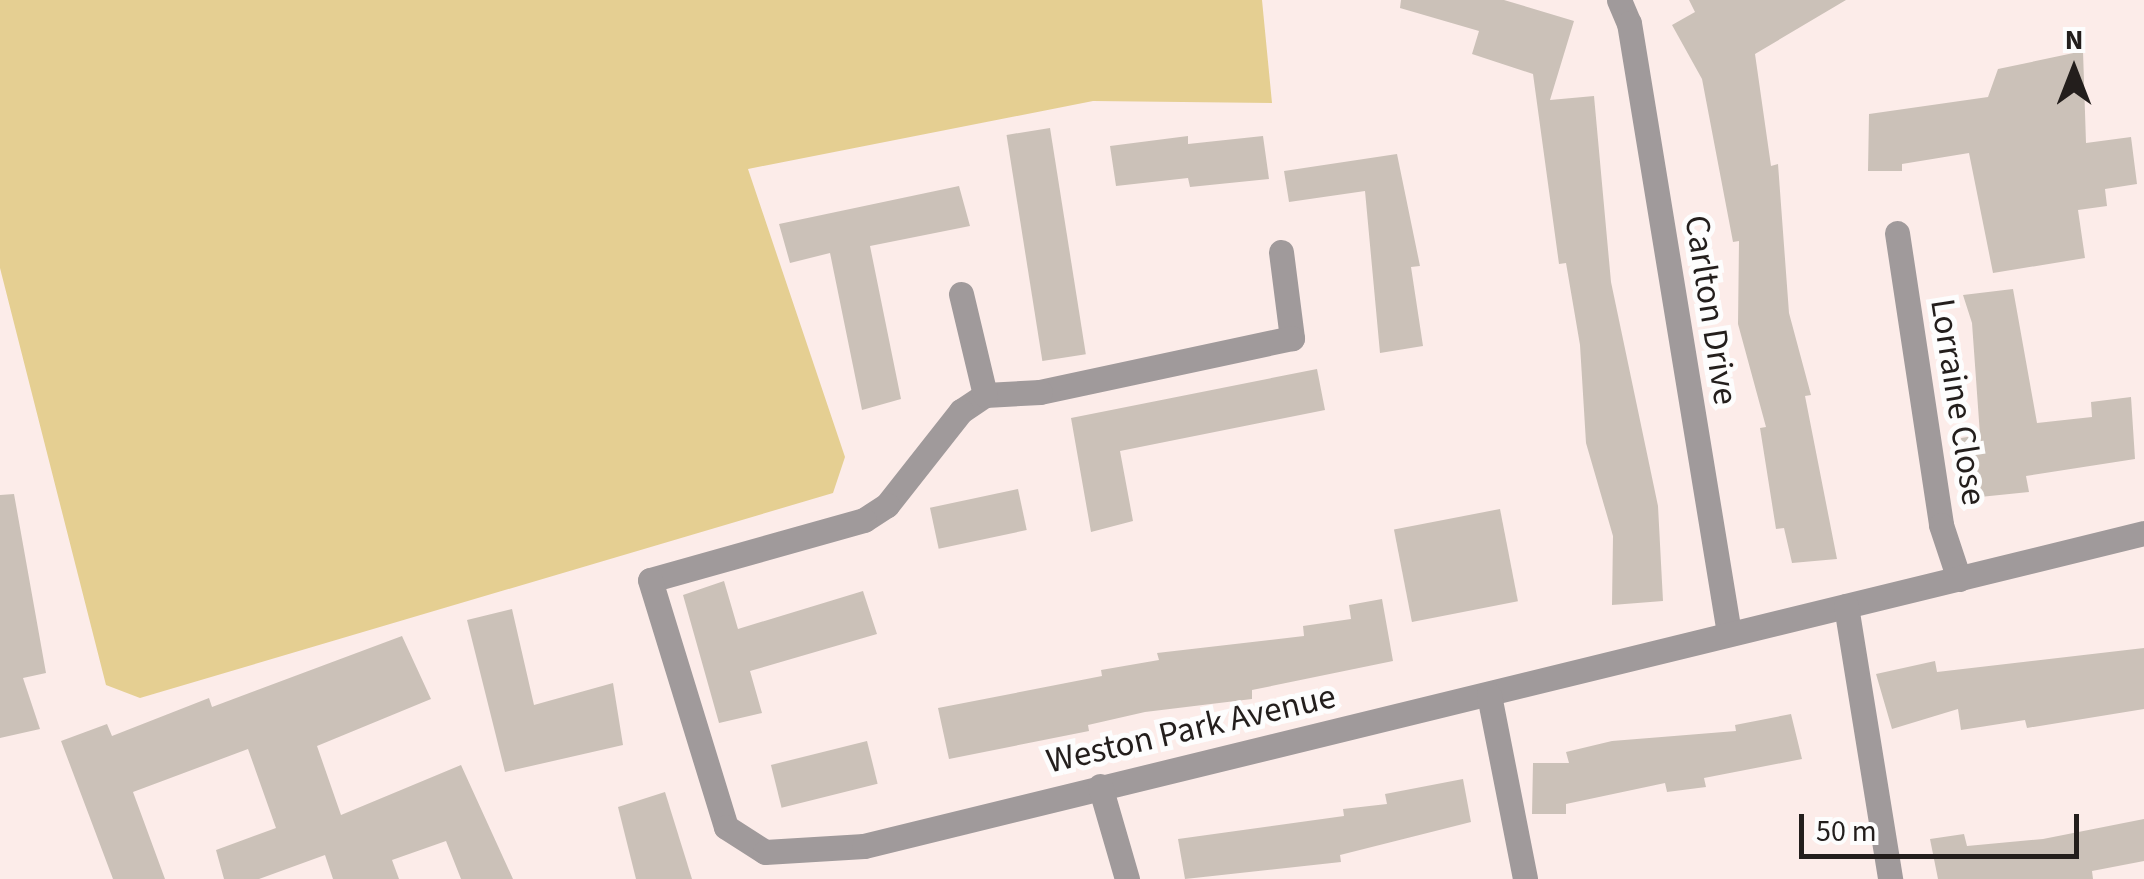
<!DOCTYPE html>
<style>
body{margin:0}
#map{position:relative;width:2144px;height:879px;overflow:hidden;background:#fcece9;font-family:"Source Sans 3",sans-serif}
div>[style]{position:absolute}
.green>*{inset:0;background:#e5cf92}
.building>*{inset:0;background:#cbc1b8;transform-origin:0 0}
.street>*{height:25px;margin:-12.5px;padding:0 12.5px;transform-origin:12.5px;border-radius:12.5px;background:#a09a9b}
span{translate:-50% -50%;white-space:nowrap;text-align:center;line-height:1.15;-webkit-text-stroke:10px #fdfdfd;paint-order:stroke}
.street-label{font-size:35px;color:#231e1c}
.north{position:absolute;left:2024px;top:20px;width:100px;height:100px;-webkit-text-stroke:8px #fdfdfd;paint-order:stroke;rotate:0deg;font-size:28px;font-weight:700;line-height:40px;text-align:center;color:#231e1c}
.north::after{content:'';display:block;margin:auto;width:35px;height:45px;background:#231e1c;clip-path:polygon(50% 0,100% 100%,50% 72%,0 100%)}
.scale{position:absolute;left:1799px;top:814px;width:280px;height:45px;box-sizing:border-box;border:5px solid #231e1c;border-top:0;padding-left:12px;font-size:30px;line-height:35px;white-space:nowrap;color:#231e1c;-webkit-text-stroke:8px #fdfdfd;paint-order:stroke}
</style>
<div id="map">
<div class="green">
<i style="clip-path:polygon(0 0,1262px 0,1272px 103px,1093px 101px,748px 169px,845px 457px,833px 493px,140px 698px,106px 685px,0 268px)"></i>
</div>
<div class="building">
<i style="clip-path:polygon(1401px 0,1504px 0,1574px 21px,1550px 100px,1594px 96px,1611px 282px,1658px 506px,1663px 601px,1612px 605px,1613px 536px,1586px 443px,1580px 345px,1566px 263px,1559px 264px,1533px 74px,1472px 54px,1479px 31px,1400px 8px)"></i>
<i style="clip-path:polygon(1689px 0,1846px 0,1755px 54px,1771px 166px,1778px 164px,1789px 313px,1811px 395px,1805px 396px,1837px 559px,1792px 563px,1784px 528px,1776px 529px,1760px 428px,1766px 427px,1738px 324px,1739px 241px,1733px 242px,1702px 79px,1672px 25px,1695px 12px)"></i>
<i style="clip-path:polygon(2083px 51px,2086px 143px,2131px 137px,2137px 184px,2105px 189px,2107px 206px,2078px 210px,2085px 258px,1993px 273px,1969px 153px,1902px 164px,1902px 171px,1868px 171px,1869px 114px,1988px 97px,1998px 69px)"></i>
<i style="left:1050px;top:128px;width:229px;height:44px;rotate:81deg"></i>
<i style="clip-path:polygon(1188px 136px,1188px 144px,1263px 136px,1269px 179px,1190px 187px,1188px 178px,1116px 186px,1110px 146px)"></i>
<i style="clip-path:polygon(1397px 154px,1420px 266px,1411px 267px,1423px 346px,1380px 353px,1365px 191px,1289px 202px,1284px 171px)"></i>
<i style="clip-path:polygon(959px 186px,970px 226px,870px 246px,901px 399px,862px 410px,830px 253px,790px 263px,779px 224px)"></i>
<i style="clip-path:polygon(2013px 289px,2037px 423px,2092px 417px,2091px 402px,2131px 397px,2135px 459px,2026px 476px,2029px 492px,1970px 498px,1961px 438px,1980px 435px,1972px 323px,1963px 295px)"></i>
<i style="clip-path:polygon(1317px 369px,1325px 410px,1120px 451px,1133px 521px,1091px 532px,1071px 418px)"></i>
<i style="left:1018px;top:489px;width:42px;height:90px;rotate:78deg"></i>
<i style="clip-path:polygon(14px 494px,46px 673px,23px 678px,40px 729px,0 738px,0 495px)"></i>
<i style="left:1500px;top:509px;width:94px;height:108px;rotate:79deg"></i>
<i style="clip-path:polygon(724px 581px,738px 629px,863px 591px,877px 634px,750px 671px,762px 713px,719px 723px,683px 595px)"></i>
<i style="clip-path:polygon(1382px 599px,1393px 661px,1252px 690px,1252px 699px,1145px 712px,1088px 725px,1089px 731px,949px 759px,938px 708px,1102px 676px,1101px 670px,1159px 660px,1157px 653px,1304px 636px,1303px 626px,1351px 619px,1349px 605px)"></i>
<i style="clip-path:polygon(512px 609px,534px 705px,613px 683px,623px 745px,505px 772px,467px 620px)"></i>
<i style="clip-path:polygon(402px 636px,431px 699px,317px 746px,341px 815px,461px 765px,513px 879px,461px 879px,446px 841px,392px 860px,399px 879px,333px 879px,325px 855px,259px 879px,224px 879px,216px 850px,276px 828px,248px 749px,133px 792px,165px 879px,113px 879px,61px 741px,107px 724px,112px 736px,209px 698px,212px 707px)"></i>
<i style="clip-path:polygon(2144px 648px,2144px 709px,2027px 728px,2025px 720px,1961px 730px,1958px 709px,1892px 729px,1876px 674px,1935px 661px,1937px 672px)"></i>
<i style="clip-path:polygon(1791px 714px,1802px 759px,1704px 778px,1706px 787px,1667px 792px,1665px 783px,1566px 804px,1566px 814px,1532px 814px,1533px 763px,1569px 763px,1566px 752px,1612px 741px,1736px 731px,1735px 725px)"></i>
<i style="left:867px;top:741px;width:44px;height:99px;rotate:76deg"></i>
<i style="clip-path:polygon(1463px 779px,1471px 822px,1340px 855px,1341px 862px,1185px 879px,1178px 839px,1344px 816px,1343px 809px,1387px 804px,1385px 794px)"></i>
<i style="clip-path:polygon(665px 792px,692px 879px,636px 879px,618px 807px)"></i>
<i style="clip-path:polygon(2144px 819px,2144px 861px,2092px 871px,2093px 879px,1938px 879px,1930px 839px,1964px 834px,1967px 846px,2043px 839px)"></i>
</div>
<div class="street">
<i style="left:1619px;top:0;width:25px;rotate:67deg"></i>
<i style="left:1629px;top:23px;width:618px;rotate:80.69deg"></i>
<i style="left:1897px;top:233px;width:295px;rotate:81.4deg"></i>
<i style="left:1941px;top:525px;width:57px;rotate:71.6deg"></i>
<i style="left:1281px;top:252px;width:87px;rotate:82.7deg"></i>
<i style="left:1292px;top:338px;width:258px;rotate:167.9deg"></i>
<i style="left:1040px;top:392px;width:55px;rotate:176.9deg"></i>
<i style="left:985px;top:395px;width:29px;rotate:146deg"></i>
<i style="left:961px;top:411px;width:120px;rotate:128.2deg"></i>
<i style="left:887px;top:505px;width:27px;rotate:147deg"></i>
<i style="left:864px;top:520px;width:222px;rotate:164.3deg"></i>
<i style="left:650px;top:580px;width:258px;rotate:72.9deg"></i>
<i style="left:726px;top:827px;width:46px;rotate:32.7deg"></i>
<i style="left:765px;top:852px;width:99px;rotate:-3.5deg"></i>
<i style="left:864px;top:846px;width:1318px;rotate:-13.74deg"></i>
<i style="left:961px;top:294px;width:104px;rotate:76.6deg"></i>
<i style="left:1846px;top:606px;width:277px;rotate:80.8deg"></i>
<i style="left:1489px;top:695px;width:187px;rotate:78.9deg"></i>
<i style="left:1100px;top:786px;width:97px;rotate:73.8deg"></i>
</div>
<div class="street-label">
<span style="left:1711px;top:310px;rotate:81deg">Carlton Drive</span>
<span style="left:1958px;top:402px;rotate:81deg">Lorraine Close</span>
<span style="left:1191px;top:729px;rotate:-13deg">Weston Park Avenue</span>
</div>
<div class="north">N</div>
<div class="scale">50 m</div>
</div>
